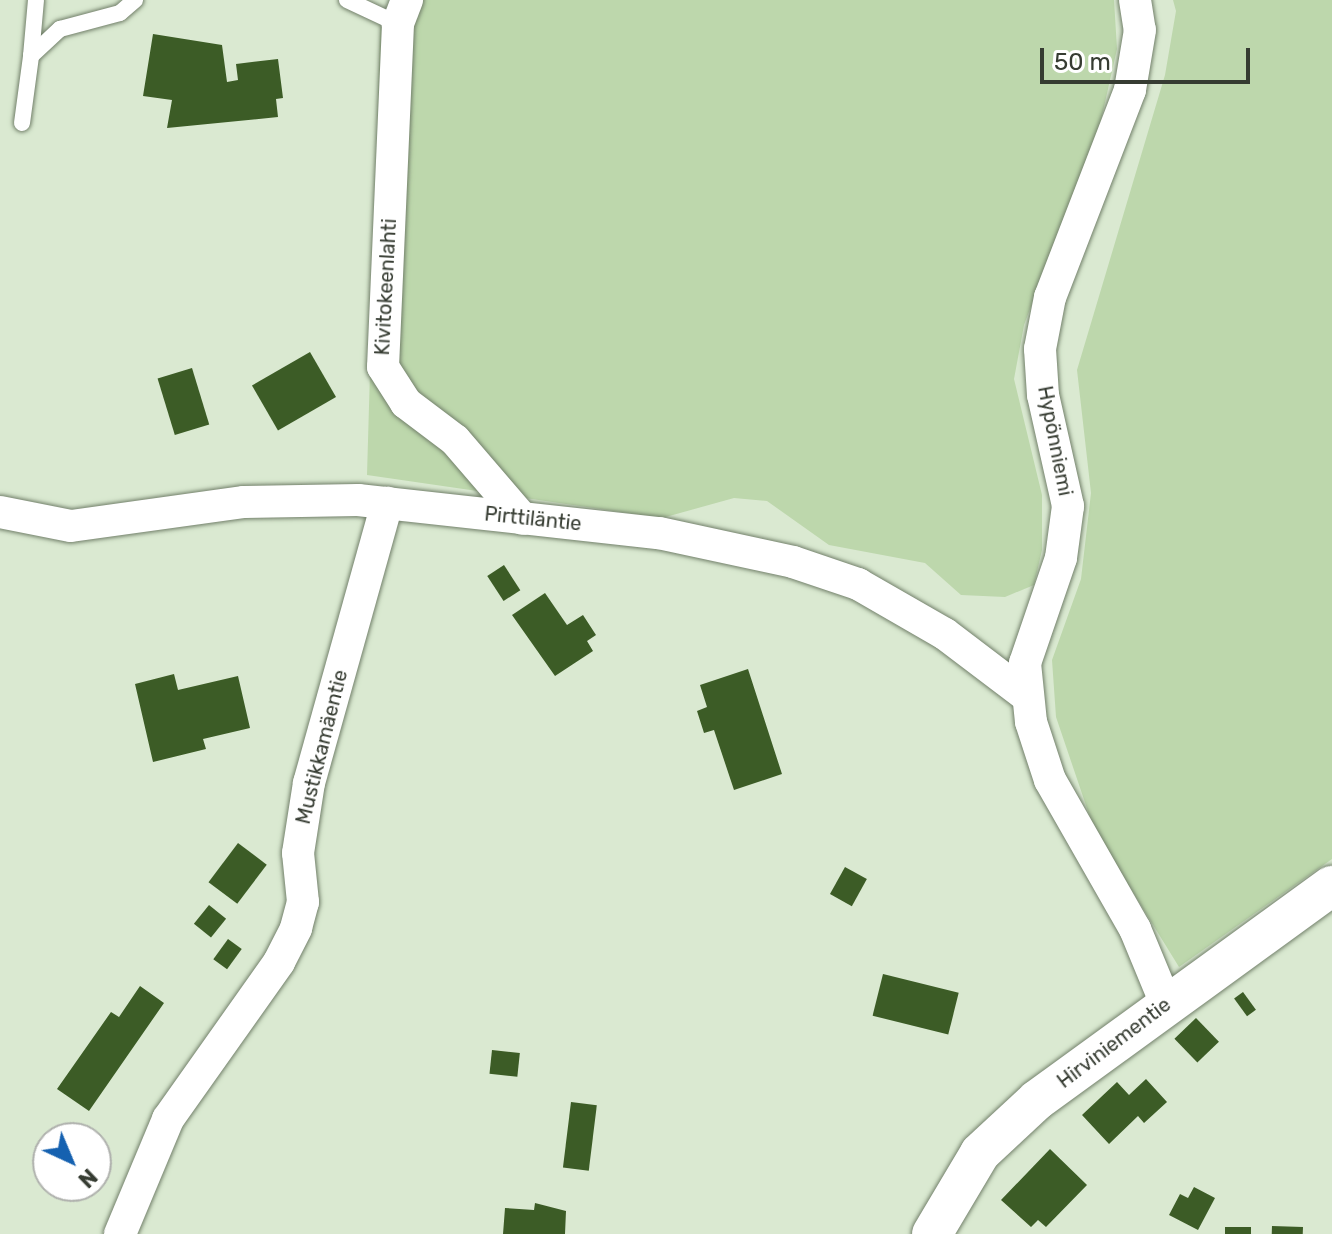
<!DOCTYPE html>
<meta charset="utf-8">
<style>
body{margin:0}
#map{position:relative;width:1332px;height:1234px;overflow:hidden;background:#dae9d1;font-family:Rubik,sans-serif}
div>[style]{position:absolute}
.green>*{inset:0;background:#bdd7ac}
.building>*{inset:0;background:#3c5c26;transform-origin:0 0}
.roads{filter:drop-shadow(0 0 2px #72806a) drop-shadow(0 0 2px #72806a)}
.service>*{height:16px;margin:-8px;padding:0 8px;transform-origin:8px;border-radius:8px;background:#fff}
.minor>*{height:32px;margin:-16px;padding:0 16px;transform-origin:16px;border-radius:16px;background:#fff}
.tertiary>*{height:40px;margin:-20px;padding:0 20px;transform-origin:20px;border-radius:20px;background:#fff}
span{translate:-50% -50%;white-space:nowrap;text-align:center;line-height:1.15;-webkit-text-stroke:8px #fff;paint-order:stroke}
.street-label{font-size:20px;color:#363c32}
.north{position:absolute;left:32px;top:1122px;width:80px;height:80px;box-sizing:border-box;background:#fff;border:2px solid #afb1ad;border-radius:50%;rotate:136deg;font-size:22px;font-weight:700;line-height:32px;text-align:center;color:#363c32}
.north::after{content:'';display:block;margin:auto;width:28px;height:36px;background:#1561b0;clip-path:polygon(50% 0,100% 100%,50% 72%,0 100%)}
.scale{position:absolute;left:1040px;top:48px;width:210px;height:36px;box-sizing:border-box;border:4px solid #363c32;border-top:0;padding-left:10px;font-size:24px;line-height:28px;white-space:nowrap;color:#363c32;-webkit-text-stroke:6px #fff;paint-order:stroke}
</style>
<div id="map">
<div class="green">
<i style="clip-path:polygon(390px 0,1114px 0,1117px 49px,1101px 120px,1024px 325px,1014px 379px,1042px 495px,1042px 550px,1034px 585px,1005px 597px,961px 595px,925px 563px,829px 545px,767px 501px,734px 498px,662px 518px,367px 475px,380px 29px)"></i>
<i style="clip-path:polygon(1173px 0,1332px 0,1332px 859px,1179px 967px,1094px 829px,1056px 717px,1052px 660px,1081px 579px,1091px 493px,1077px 370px,1165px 75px,1176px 11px)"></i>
</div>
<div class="building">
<i style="clip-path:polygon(153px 34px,222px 45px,227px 82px,238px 80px,236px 64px,278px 59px,283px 98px,276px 99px,278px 117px,167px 128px,172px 100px,143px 96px)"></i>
<i style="left:310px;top:352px;width:52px;height:67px;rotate:60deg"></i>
<i style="left:192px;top:368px;width:59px;height:36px;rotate:73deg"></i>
<i style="left:504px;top:565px;width:30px;height:20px;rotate:57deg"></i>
<i style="clip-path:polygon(545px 593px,567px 625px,583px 615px,596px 635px,587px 641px,593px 651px,555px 676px,512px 615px)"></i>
<i style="clip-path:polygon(748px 669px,782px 774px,734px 790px,714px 730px,704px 733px,697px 711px,707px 707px,700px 685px)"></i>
<i style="clip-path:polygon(174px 674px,178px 690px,238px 676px,250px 728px,203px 739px,206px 749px,153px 762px,135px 684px)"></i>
<i style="left:238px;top:843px;width:36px;height:49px;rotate:37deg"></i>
<i style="left:845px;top:867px;width:25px;height:31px;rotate:29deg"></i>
<i style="left:209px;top:905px;width:22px;height:24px;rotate:39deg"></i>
<i style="left:228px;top:939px;width:17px;height:25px;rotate:36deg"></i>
<i style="left:883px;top:974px;width:78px;height:43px;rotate:14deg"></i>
<i style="clip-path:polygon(140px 986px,164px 1003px,89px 1111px,57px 1089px,111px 1012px,119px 1017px)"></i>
<i style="left:1243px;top:992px;width:22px;height:11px;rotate:54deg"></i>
<i style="left:1196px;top:1018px;width:33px;height:30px;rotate:46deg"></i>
<i style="left:492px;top:1050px;width:28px;height:24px;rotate:6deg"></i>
<i style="clip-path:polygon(1146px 1079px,1167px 1102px,1144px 1123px,1138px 1116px,1109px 1144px,1082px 1115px,1117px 1082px,1129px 1095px)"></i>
<i style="left:571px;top:1102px;width:26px;height:66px;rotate:7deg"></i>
<i style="clip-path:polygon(1050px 1149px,1087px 1185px,1046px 1227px,1038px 1220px,1031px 1227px,1001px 1200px)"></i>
<i style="clip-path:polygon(1194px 1187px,1215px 1198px,1198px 1230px,1169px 1215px,1180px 1194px,1188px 1198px)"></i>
<i style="clip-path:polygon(535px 1203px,566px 1211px,565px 1234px,503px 1234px,505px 1208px,534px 1210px)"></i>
<i style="left:1272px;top:1226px;width:31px;height:8px;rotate:2deg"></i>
<i style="left:1225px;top:1227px;width:26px;height:7px"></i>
</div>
<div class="roads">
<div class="service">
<i style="left:347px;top:0;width:56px;rotate:25.2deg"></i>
<i style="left:31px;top:56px;width:56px;rotate:-84.9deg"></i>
<i style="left:22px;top:123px;width:68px;rotate:-82.3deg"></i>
<i style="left:31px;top:56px;width:40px;rotate:-43deg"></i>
<i style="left:60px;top:29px;width:62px;rotate:-14.9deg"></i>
<i style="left:120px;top:13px;width:20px;rotate:-41deg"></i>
</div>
<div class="minor">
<i style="left:407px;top:0;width:26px;rotate:111deg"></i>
<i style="left:398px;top:24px;width:343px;rotate:92.5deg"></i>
<i style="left:383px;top:367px;width:43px;rotate:57.4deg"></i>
<i style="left:406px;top:403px;width:61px;rotate:37.1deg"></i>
<i style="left:455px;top:440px;width:104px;rotate:49.3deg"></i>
<i style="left:1135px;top:0;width:30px;rotate:81deg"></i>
<i style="left:1140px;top:30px;width:61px;rotate:99.5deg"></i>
<i style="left:1130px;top:90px;width:222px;rotate:111.1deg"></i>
<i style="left:1050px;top:297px;width:53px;rotate:100.9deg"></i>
<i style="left:1040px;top:349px;width:46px;rotate:86.3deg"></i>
<i style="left:1043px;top:395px;width:114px;rotate:77.3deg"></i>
<i style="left:1068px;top:506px;width:52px;rotate:97.7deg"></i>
<i style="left:1061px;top:558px;width:111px;rotate:108.9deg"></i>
<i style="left:1025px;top:663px;width:59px;rotate:84.2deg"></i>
<i style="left:1031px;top:722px;width:61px;rotate:71.9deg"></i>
<i style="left:1050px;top:780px;width:172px;rotate:60.3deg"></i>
<i style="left:1135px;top:929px;width:81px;rotate:67.5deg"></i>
<i style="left:0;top:512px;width:72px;rotate:11.2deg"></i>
<i style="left:71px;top:526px;width:175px;rotate:-7.9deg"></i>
<i style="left:244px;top:502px;width:114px;rotate:-1deg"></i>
<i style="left:358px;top:500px;width:303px;rotate:6.3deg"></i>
<i style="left:659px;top:533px;width:137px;rotate:12.2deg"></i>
<i style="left:793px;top:562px;width:69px;rotate:18.7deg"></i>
<i style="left:858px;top:584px;width:100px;rotate:29.9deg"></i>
<i style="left:945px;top:634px;width:104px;rotate:37.2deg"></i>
<i style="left:120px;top:1234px;width:125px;rotate:-67.3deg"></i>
<i style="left:168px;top:1119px;width:192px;rotate:-54.7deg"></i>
<i style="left:279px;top:962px;width:38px;rotate:-63deg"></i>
<i style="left:296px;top:928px;width:27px;rotate:-75deg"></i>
<i style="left:303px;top:902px;width:49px;rotate:-95.8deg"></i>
<i style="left:298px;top:853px;width:71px;rotate:-81.1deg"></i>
<i style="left:309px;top:783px;width:291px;rotate:-74.4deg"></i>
</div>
<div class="tertiary">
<i style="left:932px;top:1234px;width:94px;rotate:-59.3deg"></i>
<i style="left:980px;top:1153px;width:78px;rotate:-42.9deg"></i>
<i style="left:1037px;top:1100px;width:364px;rotate:-36deg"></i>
</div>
</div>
<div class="street-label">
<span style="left:386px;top:287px;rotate:-87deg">Kivitokeenlahti</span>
<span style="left:1055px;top:441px;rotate:79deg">Hypönniemi</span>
<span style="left:533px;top:519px;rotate:6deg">Pirttiläntie</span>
<span style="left:322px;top:747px;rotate:-76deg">Mustikkamäentie</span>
<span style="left:1114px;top:1043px;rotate:-37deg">Hirviniementie</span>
</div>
<div class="north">N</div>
<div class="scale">50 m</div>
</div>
